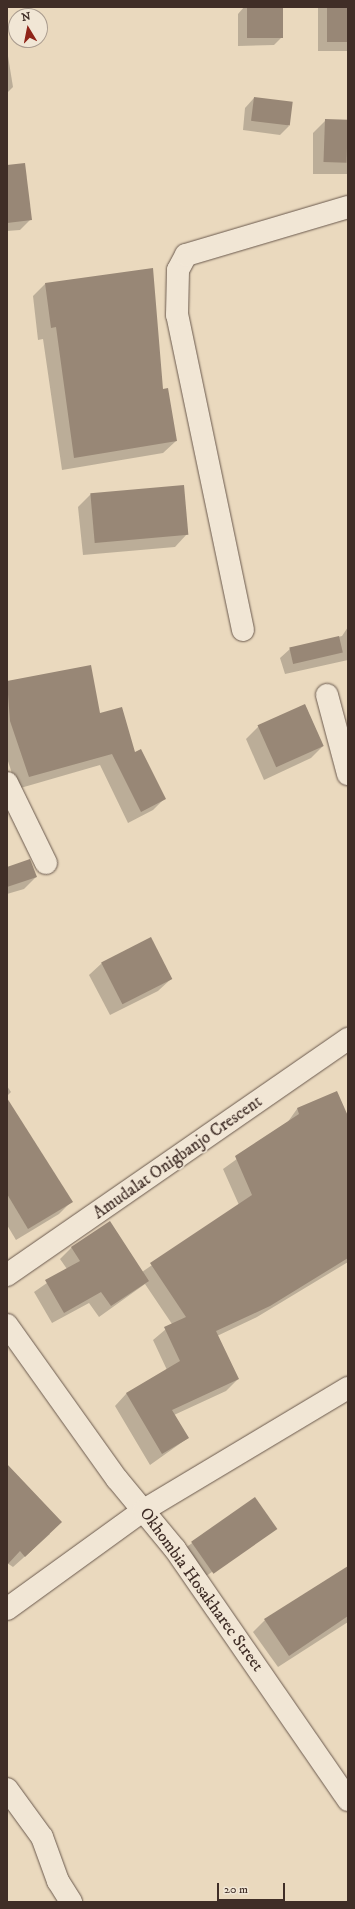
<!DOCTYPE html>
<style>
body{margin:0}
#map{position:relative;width:355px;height:1909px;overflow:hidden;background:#ead9be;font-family:"IM FELL DW Pica",serif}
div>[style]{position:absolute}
.shadow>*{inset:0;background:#0003;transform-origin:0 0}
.building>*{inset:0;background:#988776;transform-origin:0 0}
.roads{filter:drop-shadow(0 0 1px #6a594d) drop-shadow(0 0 1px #6a594d)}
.minor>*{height:22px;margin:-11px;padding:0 11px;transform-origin:11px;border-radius:11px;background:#f1e6d5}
span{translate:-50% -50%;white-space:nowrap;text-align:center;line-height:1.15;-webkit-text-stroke:3.5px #f1e6d5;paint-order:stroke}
.street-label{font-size:17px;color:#402e27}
.frame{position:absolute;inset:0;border:8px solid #402e27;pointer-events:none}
.north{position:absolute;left:8px;top:8px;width:40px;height:40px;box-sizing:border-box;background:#f1e6d5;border:1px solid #aa9c8f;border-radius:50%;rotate:350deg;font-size:11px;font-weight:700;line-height:16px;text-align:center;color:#402e27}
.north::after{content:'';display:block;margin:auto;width:14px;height:18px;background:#8f2418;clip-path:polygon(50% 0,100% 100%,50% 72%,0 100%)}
.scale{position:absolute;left:217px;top:1883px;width:68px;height:18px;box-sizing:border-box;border:2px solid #402e27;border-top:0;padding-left:5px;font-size:12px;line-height:14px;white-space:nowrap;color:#402e27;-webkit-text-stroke:3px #f1e6d5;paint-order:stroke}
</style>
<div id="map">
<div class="shadow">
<i style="clip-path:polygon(244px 7px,282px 7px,283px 36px,274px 45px,238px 46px,238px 14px)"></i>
<i style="left:318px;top:7px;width:30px;height:44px"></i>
<i style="clip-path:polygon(7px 50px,13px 87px,7px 93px)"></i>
<i style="clip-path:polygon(254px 98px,289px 126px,280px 135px,243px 130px,245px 108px)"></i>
<i style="clip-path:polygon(326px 120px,348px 121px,348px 174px,313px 174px,313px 133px)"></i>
<i style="clip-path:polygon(7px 166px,31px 219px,20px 230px,7px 231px)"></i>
<i style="clip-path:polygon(152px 269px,162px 390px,176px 441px,163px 453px,62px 470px,43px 339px,38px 340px,33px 296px,45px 284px)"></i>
<i style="clip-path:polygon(91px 494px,187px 534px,175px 547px,83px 555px,78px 507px)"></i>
<i style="clip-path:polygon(348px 627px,348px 660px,285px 674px,280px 658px,290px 649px,342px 636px)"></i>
<i style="clip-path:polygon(90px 666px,99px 715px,134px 754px,165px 798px,153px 810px,128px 823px,100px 765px,17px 789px,7px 758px,7px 682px)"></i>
<i style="clip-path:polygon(305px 705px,323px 746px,311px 758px,264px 780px,246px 739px,258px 727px)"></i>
<i style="clip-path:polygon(7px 868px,36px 877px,24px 889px,7px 894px)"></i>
<i style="clip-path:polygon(102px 963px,171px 979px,158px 991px,110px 1015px,89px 975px)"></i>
<i style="clip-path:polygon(7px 1086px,11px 1092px,7px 1096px)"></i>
<i style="clip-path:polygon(7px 1100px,71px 1202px,59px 1214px,16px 1240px,7px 1225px)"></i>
<i style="clip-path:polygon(297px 1109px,348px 1118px,348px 1262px,257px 1317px,217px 1336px,238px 1379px,226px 1391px,174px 1415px,188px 1438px,150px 1465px,115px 1406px,126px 1394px,167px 1370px,153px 1340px,172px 1324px,145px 1284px,99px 1317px,89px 1303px,52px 1323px,34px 1292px,67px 1269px,60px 1259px,72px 1247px,142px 1272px,239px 1205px,223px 1169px,287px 1123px)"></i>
<i style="clip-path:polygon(7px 1465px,50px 1534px,13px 1567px,7px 1563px)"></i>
<i style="left:255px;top:1499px;width:35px;height:95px;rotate:55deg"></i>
<i style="clip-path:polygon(348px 1567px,348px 1622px,278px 1667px,253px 1632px,265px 1620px)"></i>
</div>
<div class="building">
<i style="left:247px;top:7px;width:36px;height:31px"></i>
<i style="left:327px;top:7px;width:21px;height:35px"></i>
<i style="left:254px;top:97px;width:39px;height:24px;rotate:7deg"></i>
<i style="left:325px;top:119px;width:23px;height:43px;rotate:2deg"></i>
<i style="clip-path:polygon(25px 163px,32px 220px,7px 223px,7px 165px)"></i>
<i style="clip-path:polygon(153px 268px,163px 389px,168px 388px,177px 441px,74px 458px,56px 327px,51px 328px,45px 283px)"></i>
<i style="left:184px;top:485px;width:50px;height:94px;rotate:85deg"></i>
<i style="left:339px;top:636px;width:17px;height:51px;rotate:77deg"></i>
<i style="clip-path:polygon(91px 665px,100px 713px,122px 707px,135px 752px,141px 749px,166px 799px,141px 812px,112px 754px,29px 777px,10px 721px,7px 681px)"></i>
<i style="left:305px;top:704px;width:46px;height:52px;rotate:66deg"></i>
<i style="clip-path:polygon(30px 859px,37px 877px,7px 887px,7px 867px)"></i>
<i style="left:151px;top:937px;width:47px;height:56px;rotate:63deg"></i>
<i style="clip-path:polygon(337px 1091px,348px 1116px,348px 1258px,270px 1306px,216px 1331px,239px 1379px,172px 1410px,189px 1438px,162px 1454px,126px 1393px,180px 1361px,164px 1327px,186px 1317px,150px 1263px,252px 1195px,235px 1156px,299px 1114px,297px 1108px)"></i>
<i style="clip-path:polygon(7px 1098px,73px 1202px,28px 1229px,7px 1194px)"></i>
<i style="clip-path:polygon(110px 1221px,149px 1281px,111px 1306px,101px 1292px,64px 1313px,45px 1280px,80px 1261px,71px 1247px)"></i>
<i style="clip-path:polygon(7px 1464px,62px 1522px,25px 1557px,20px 1551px,7px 1565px)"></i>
<i style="left:255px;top:1497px;width:39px;height:78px;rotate:55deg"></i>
<i style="clip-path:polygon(348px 1566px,348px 1616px,289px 1656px,264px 1619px)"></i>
</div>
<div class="roads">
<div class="minor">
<i style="left:243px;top:630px;width:322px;rotate:-101.8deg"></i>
<i style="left:177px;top:315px;width:45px;rotate:-88.7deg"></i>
<i style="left:178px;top:270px;width:17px;rotate:-62deg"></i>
<i style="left:186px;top:255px;width:169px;rotate:-16.5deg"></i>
<i style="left:327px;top:695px;width:82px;rotate:75.1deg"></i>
<i style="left:7px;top:783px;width:89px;rotate:64deg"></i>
<i style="left:7px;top:1275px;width:415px;rotate:-34.7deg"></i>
<i style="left:7px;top:1325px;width:189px;rotate:54.5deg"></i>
<i style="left:117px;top:1479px;width:91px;rotate:50.4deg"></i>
<i style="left:175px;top:1549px;width:305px;rotate:55.4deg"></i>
<i style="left:7px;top:1609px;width:169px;rotate:-35.9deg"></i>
<i style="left:144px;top:1510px;width:238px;rotate:-30.9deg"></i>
<i style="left:7px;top:1789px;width:59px;rotate:53.9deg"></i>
<i style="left:42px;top:1837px;width:47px;rotate:70deg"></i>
<i style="left:58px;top:1881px;width:25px;rotate:58deg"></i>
</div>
</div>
<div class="street-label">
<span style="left:178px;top:1158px;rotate:-35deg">Amudalat Onigbanjo Crescent</span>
<span style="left:201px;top:1590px;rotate:54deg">Okhombia Hosakharec Street</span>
</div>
<div class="frame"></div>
<div class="north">N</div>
<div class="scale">20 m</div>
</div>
